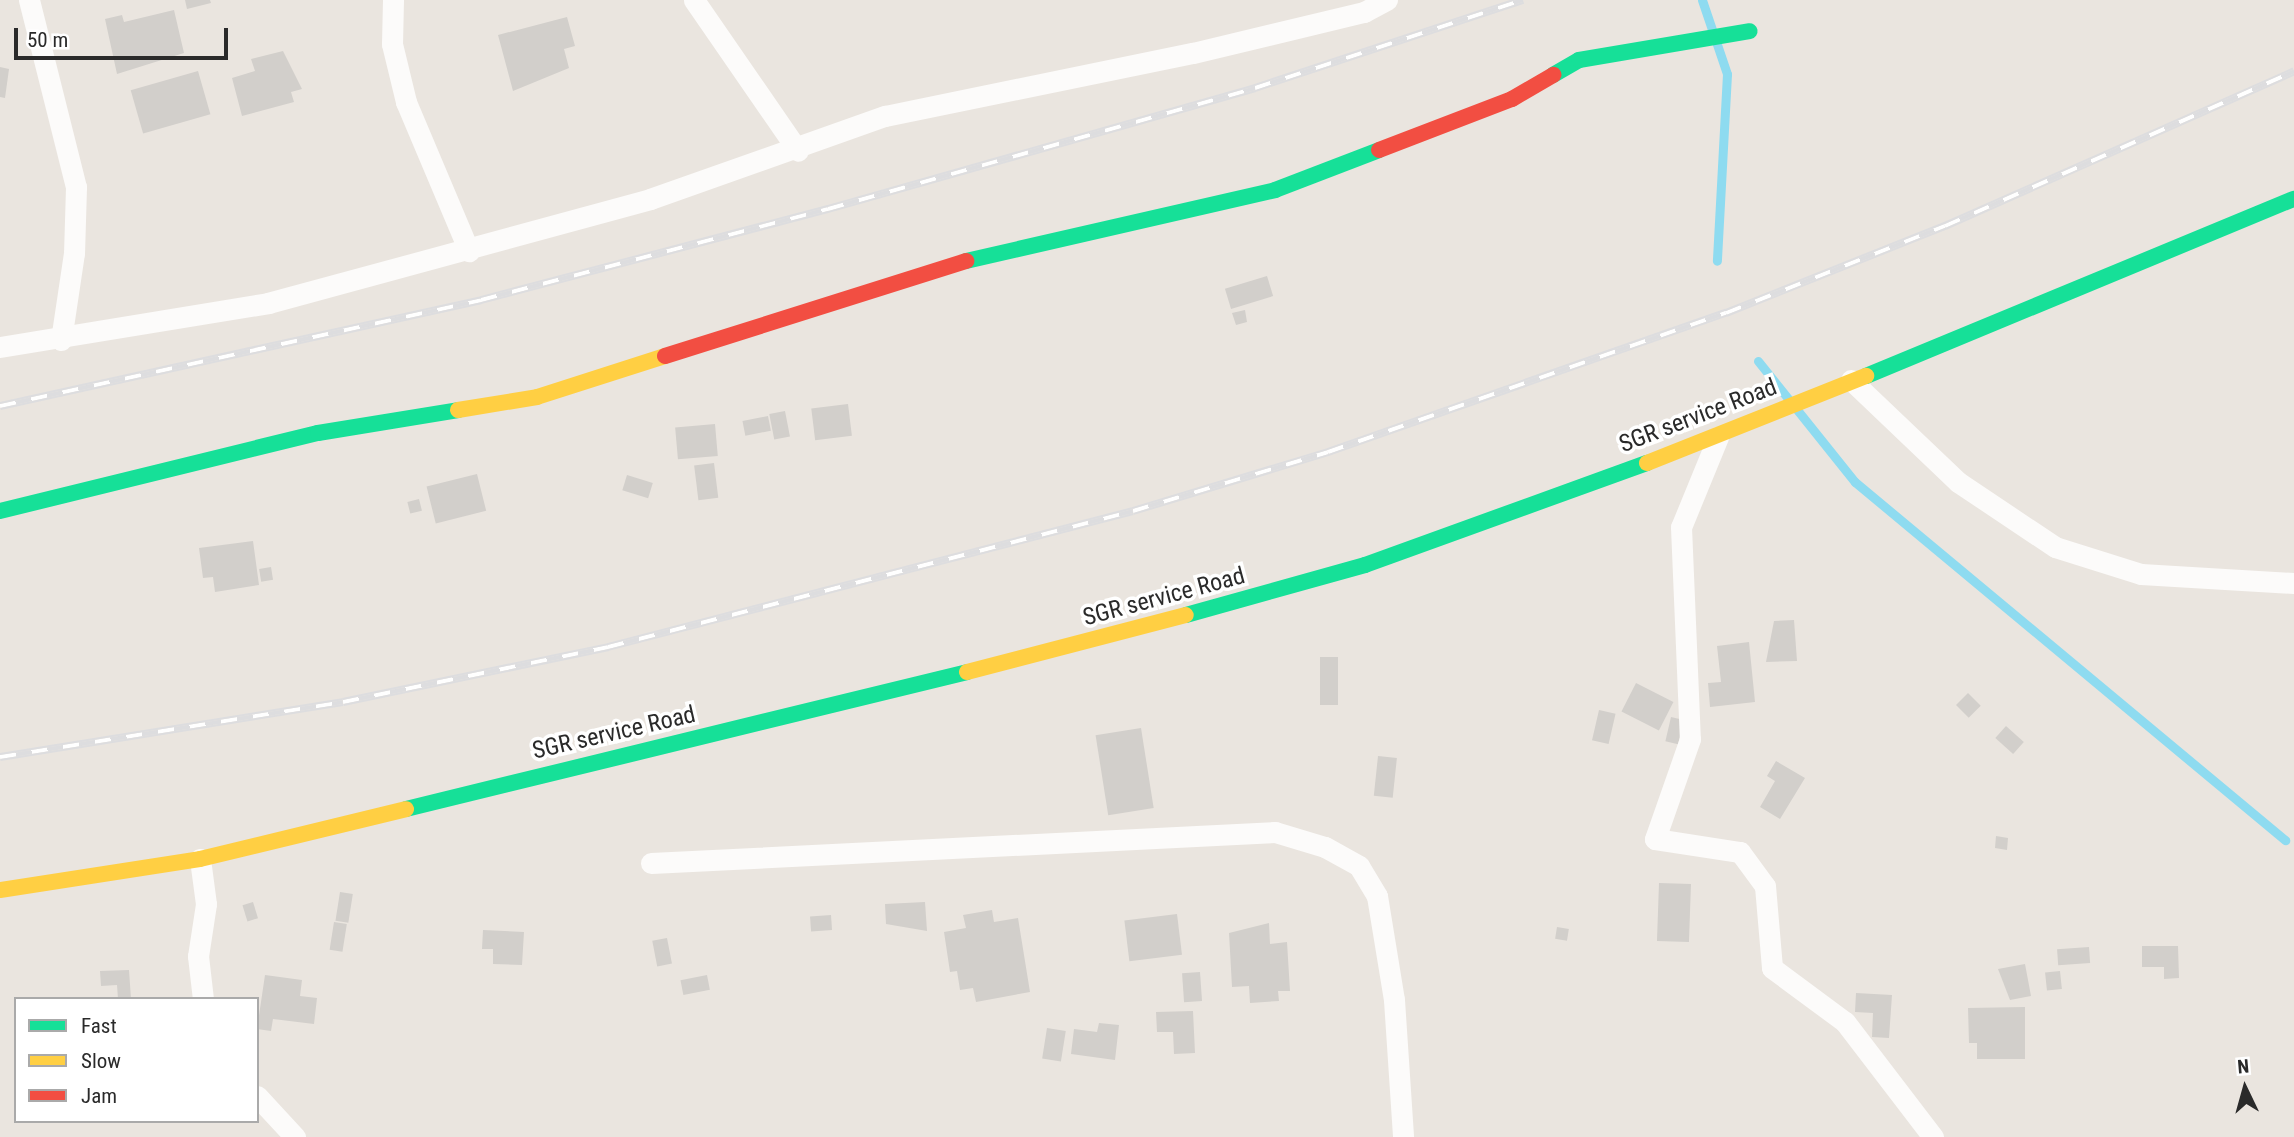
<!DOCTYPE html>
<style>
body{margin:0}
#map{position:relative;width:2294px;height:1137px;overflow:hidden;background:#eae5df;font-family:"Roboto Condensed",sans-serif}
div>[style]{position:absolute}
.stream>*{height:9px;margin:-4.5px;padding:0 4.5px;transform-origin:4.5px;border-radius:4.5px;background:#8edbf0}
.building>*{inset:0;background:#d2cfcb;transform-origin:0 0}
.street>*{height:21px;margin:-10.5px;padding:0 10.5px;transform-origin:10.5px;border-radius:10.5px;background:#fcfbfa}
.fast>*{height:16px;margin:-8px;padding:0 8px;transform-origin:8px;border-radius:8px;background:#16e098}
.slow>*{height:16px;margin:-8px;padding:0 8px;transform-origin:8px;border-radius:8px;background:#ffcf43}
.jam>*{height:16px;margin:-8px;padding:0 8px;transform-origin:8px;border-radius:8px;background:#f24e42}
.rail>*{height:8px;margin-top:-4px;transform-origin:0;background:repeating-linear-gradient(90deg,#fff 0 16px,#dddddf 0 32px);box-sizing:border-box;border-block:2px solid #dddddf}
span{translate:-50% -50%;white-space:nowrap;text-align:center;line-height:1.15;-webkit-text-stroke:7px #fff;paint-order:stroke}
.street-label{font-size:24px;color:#2a2a2a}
.legend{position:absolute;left:14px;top:997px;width:245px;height:126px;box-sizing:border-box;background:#fff;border:2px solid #aaa;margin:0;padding:9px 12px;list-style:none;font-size:21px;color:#2a2a2a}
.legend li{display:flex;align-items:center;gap:14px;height:35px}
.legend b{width:35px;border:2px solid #aaa}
.north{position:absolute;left:2210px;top:1053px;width:70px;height:70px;-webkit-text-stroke:5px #fff;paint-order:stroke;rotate:355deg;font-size:19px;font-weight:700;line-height:28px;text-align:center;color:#2a2a2a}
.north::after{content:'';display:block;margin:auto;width:24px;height:32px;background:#2a2a2a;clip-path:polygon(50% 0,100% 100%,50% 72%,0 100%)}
.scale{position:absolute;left:14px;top:28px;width:214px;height:32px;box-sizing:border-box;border:4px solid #2a2a2a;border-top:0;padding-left:9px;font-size:21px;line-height:24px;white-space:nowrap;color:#2a2a2a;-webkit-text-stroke:5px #fff;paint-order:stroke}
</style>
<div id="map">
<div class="stream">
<i style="left:1702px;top:0;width:78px;rotate:71.3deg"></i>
<i style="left:1727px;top:74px;width:187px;rotate:93.1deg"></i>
<i style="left:1758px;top:361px;width:155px;rotate:51.3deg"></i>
<i style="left:1855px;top:482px;width:560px;rotate:39.78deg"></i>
</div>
<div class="building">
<i style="clip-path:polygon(185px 0,210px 0,211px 3px,187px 9px)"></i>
<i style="clip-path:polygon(174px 10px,184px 53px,117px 74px,105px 19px,122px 15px,124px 22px)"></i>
<i style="clip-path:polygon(567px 17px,575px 46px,564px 49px,569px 68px,513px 91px,498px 35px)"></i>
<i style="clip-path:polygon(283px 51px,302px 89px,291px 92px,294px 102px,242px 116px,232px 78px,255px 71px,251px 59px)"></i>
<i style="clip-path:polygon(0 67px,9px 69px,5px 98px,0 97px)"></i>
<i style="left:198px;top:71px;width:45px;height:70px;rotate:74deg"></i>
<i style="left:1267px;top:276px;width:21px;height:44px;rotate:73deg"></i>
<i style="clip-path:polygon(1245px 310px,1247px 322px,1236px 325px,1232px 313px)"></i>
<i style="left:848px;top:404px;width:32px;height:37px;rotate:83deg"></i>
<i style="left:785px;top:411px;width:26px;height:16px;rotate:79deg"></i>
<i style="left:768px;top:416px;width:15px;height:26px;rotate:79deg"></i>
<i style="left:715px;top:424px;width:32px;height:40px;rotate:85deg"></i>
<i style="left:714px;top:463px;width:35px;height:20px;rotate:83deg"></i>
<i style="left:477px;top:474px;width:38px;height:52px;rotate:76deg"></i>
<i style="left:627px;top:475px;width:27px;height:16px;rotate:17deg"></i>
<i style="left:419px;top:499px;width:12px;height:12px;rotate:76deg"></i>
<i style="clip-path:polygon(253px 541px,259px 585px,215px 592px,213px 577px,203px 578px,199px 548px)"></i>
<i style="left:271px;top:567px;width:13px;height:12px;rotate:81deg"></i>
<i style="clip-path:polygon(1794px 620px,1797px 661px,1766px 662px,1774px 621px)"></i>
<i style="clip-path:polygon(1749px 642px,1755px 702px,1710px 707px,1708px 683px,1721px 682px,1717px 646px)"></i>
<i style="left:1320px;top:657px;width:18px;height:48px"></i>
<i style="left:1636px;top:683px;width:42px;height:32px;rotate:27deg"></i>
<i style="left:1968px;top:693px;width:18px;height:17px;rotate:45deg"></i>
<i style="left:1599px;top:710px;width:17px;height:31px;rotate:13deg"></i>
<i style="left:1671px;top:717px;width:13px;height:25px;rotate:13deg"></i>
<i style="left:2006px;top:726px;width:24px;height:16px;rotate:42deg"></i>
<i style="left:1141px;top:728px;width:81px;height:46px;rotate:81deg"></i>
<i style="left:1378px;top:756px;width:19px;height:40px;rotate:6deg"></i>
<i style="clip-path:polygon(1776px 761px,1805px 778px,1780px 819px,1760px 807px,1775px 781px,1767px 776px)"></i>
<i style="clip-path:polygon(1996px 836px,2008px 838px,2007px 850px,1995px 848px)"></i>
<i style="left:1659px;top:883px;width:32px;height:58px;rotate:2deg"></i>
<i style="left:340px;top:892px;width:13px;height:29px;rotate:9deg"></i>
<i style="left:253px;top:902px;width:17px;height:11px;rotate:73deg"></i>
<i style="clip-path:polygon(925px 902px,927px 931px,886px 924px,885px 904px)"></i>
<i style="clip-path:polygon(992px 910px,994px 922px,1018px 918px,1030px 992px,976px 1002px,973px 988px,960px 990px,957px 971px,950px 972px,944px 932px,966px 928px,963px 915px)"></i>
<i style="left:1177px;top:914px;width:41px;height:53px;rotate:83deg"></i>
<i style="left:831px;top:915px;width:15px;height:21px;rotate:86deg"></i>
<i style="left:334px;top:922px;width:13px;height:28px;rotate:9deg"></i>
<i style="clip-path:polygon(1269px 923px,1270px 944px,1287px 942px,1290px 991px,1278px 991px,1279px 1001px,1250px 1003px,1249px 986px,1232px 987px,1229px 933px)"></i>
<i style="left:1557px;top:927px;width:12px;height:12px;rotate:9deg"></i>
<i style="clip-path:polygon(483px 930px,524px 932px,522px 965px,493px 964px,493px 949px,482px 949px)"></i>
<i style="left:667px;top:938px;width:26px;height:15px;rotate:79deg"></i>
<i style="clip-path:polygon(2142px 946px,2178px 946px,2179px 978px,2164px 979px,2164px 967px,2142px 967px)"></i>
<i style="left:2089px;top:947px;width:16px;height:32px;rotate:86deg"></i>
<i style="clip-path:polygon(2025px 964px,2031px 996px,2010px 1000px,1998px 969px)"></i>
<i style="clip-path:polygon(129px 970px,131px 999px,118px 999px,117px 985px,101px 986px,100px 971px)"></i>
<i style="left:2060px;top:971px;width:18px;height:15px;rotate:84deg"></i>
<i style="left:1200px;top:972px;width:29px;height:18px;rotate:86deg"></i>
<i style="clip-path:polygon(265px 975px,302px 980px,300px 996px,317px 998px,314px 1024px,273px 1019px,271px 1031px,257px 1029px)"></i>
<i style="left:707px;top:975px;width:15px;height:27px;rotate:79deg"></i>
<i style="clip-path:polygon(1856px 993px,1892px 995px,1889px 1038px,1872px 1037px,1873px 1013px,1855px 1012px)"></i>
<i style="clip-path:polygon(2025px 1007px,2025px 1059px,1977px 1059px,1977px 1043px,1969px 1043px,1968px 1008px)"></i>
<i style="clip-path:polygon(1193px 1011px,1195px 1053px,1174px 1054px,1173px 1032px,1157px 1032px,1156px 1012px)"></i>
<i style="clip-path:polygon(1099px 1023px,1119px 1025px,1115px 1060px,1071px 1054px,1074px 1029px,1097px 1032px)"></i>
<i style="left:1047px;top:1028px;width:19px;height:31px;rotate:9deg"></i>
</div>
<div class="street">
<i style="left:29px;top:0;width:193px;rotate:75.9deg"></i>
<i style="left:76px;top:187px;width:66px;rotate:91.7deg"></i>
<i style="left:74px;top:253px;width:88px;rotate:98.5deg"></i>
<i style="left:393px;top:0;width:44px;rotate:91.3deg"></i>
<i style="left:392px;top:44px;width:60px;rotate:76.4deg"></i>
<i style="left:406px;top:102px;width:162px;rotate:67.1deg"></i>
<i style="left:694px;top:0;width:183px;rotate:55.4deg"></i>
<i style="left:0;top:347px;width:272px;rotate:-9.3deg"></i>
<i style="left:268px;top:303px;width:396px;rotate:-15.2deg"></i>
<i style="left:650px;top:199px;width:249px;rotate:-19.5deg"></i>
<i style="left:885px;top:116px;width:314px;rotate:-11.6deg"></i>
<i style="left:1193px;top:53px;width:176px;rotate:-13.5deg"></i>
<i style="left:1364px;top:12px;width:26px;rotate:-28deg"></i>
<i style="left:1851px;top:380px;width:148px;rotate:43.6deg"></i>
<i style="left:1958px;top:482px;width:117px;rotate:33.8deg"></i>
<i style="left:2055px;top:547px;width:90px;rotate:17.4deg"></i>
<i style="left:2141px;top:574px;width:153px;rotate:3.4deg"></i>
<i style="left:1718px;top:437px;width:97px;rotate:112.3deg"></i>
<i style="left:1681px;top:527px;width:212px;rotate:87.6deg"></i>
<i style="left:1690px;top:739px;width:106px;rotate:109.3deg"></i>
<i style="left:1655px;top:839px;width:86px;rotate:8.7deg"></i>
<i style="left:1740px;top:852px;width:42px;rotate:53.7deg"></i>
<i style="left:1765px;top:886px;width:82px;rotate:85.1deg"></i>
<i style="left:1772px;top:968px;width:91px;rotate:36.5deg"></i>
<i style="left:1845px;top:1022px;width:145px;rotate:52.6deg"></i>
<i style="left:200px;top:859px;width:45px;rotate:82.4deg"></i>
<i style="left:206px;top:904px;width:53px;rotate:98.7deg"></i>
<i style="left:198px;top:956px;width:43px;rotate:83.4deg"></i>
<i style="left:651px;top:863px;width:625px;rotate:-2.84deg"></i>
<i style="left:1275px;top:832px;width:52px;rotate:16.7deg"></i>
<i style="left:1325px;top:847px;width:39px;rotate:29deg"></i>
<i style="left:1359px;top:866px;width:35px;rotate:59deg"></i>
<i style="left:1377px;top:896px;width:105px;rotate:80.7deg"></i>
<i style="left:1394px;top:1000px;width:137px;rotate:86.2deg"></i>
<i style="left:257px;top:1096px;width:56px;rotate:47.2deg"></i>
</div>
<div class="fast">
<i style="left:1553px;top:75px;width:30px;rotate:-30deg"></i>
<i style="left:1579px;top:60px;width:173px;rotate:-9.6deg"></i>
<i style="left:966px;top:261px;width:317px;rotate:-12.9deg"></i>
<i style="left:1275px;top:190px;width:111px;rotate:-21deg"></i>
<i style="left:1866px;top:376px;width:463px;rotate:-22.5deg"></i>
<i style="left:0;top:511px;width:327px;rotate:-13.8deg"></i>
<i style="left:318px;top:433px;width:142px;rotate:-9.3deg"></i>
<i style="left:1186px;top:615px;width:186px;rotate:-15.6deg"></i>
<i style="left:1365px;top:565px;width:300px;rotate:-19.9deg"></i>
<i style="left:406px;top:809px;width:577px;rotate:-13.72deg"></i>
</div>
<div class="slow">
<i style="left:458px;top:410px;width:80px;rotate:-9.3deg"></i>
<i style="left:537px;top:397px;width:134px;rotate:-17.8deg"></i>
<i style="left:1647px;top:463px;width:236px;rotate:-21.7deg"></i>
<i style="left:967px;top:672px;width:226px;rotate:-14.6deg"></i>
<i style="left:0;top:890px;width:202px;rotate:-8.8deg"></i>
<i style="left:200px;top:859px;width:212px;rotate:-13.6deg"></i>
</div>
<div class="jam">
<i style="left:1379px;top:150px;width:142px;rotate:-21deg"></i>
<i style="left:1512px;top:99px;width:48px;rotate:-30.3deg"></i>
<i style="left:665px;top:356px;width:316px;rotate:-17.5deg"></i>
</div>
<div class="rail">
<i style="left:0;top:406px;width:493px;rotate:-12.4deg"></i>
<i style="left:481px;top:300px;width:359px;rotate:-14.7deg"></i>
<i style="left:828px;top:209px;width:444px;rotate:-15.8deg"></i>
<i style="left:1255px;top:88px;width:282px;rotate:-18.2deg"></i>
<i style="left:0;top:757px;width:347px;rotate:-9.1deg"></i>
<i style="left:343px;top:702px;width:271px;rotate:-11.7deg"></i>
<i style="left:608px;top:647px;width:542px;rotate:-14.52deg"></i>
<i style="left:1133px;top:511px;width:204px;rotate:-16.8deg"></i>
<i style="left:1328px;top:452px;width:422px;rotate:-19.3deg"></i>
<i style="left:1726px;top:313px;width:236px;rotate:-21.7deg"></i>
<i style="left:1945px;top:226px;width:382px;rotate:-23.9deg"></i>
</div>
<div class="street-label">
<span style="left:1698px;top:416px;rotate:-21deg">SGR service Road</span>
<span style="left:1164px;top:597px;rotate:-15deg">SGR service Road</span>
<span style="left:614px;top:733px;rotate:-13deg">SGR service Road</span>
</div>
<ul class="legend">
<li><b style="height:9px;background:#16e098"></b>Fast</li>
<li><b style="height:9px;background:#ffcf43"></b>Slow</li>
<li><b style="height:9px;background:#f24e42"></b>Jam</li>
</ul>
<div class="north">N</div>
<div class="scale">50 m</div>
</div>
